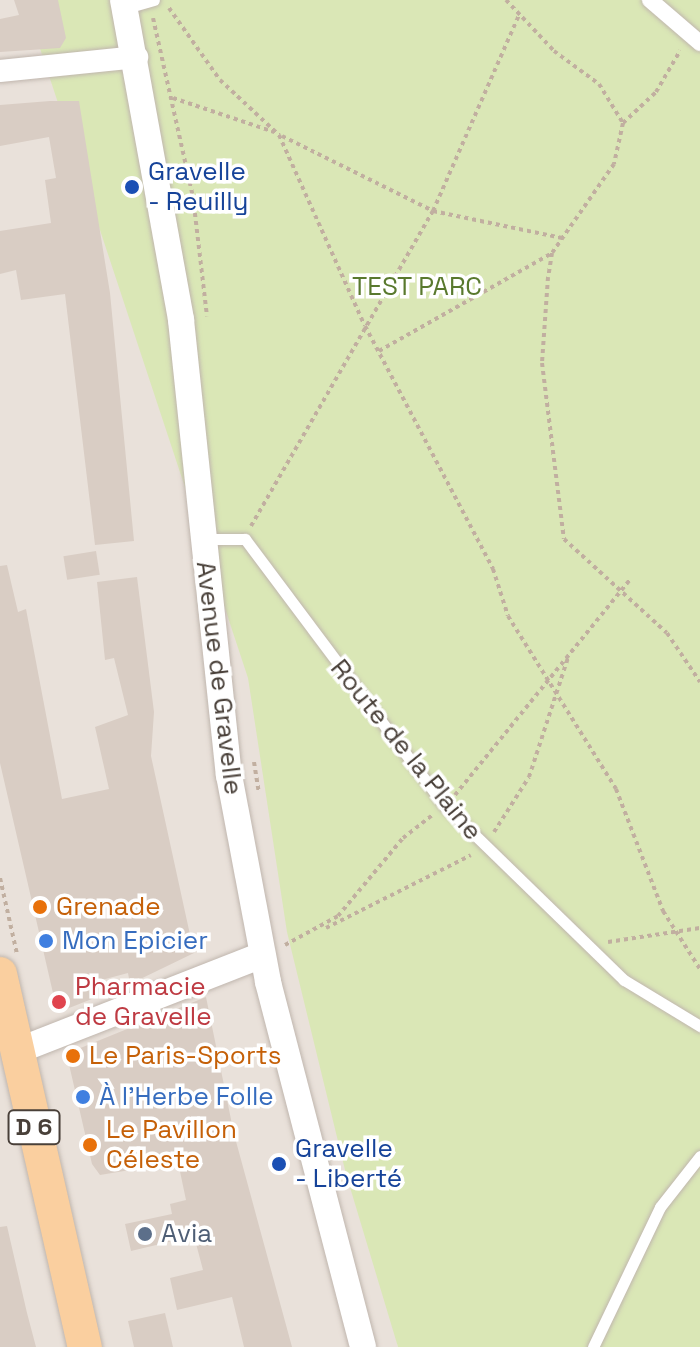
<!DOCTYPE html>
<meta charset="utf-8">
<style>
body{margin:0}
#map{position:relative;width:700px;height:1347px;overflow:hidden;background:#f5f0eb;font-family:"Space Grotesk",sans-serif}
div>[style]{position:absolute}
.residential>*{inset:0;background:#e9e1da}
.green>*{inset:0;background:#dae7b6}
.building>*{inset:0;background:#d9cdc4;transform-origin:0 0}
.path>*{height:4px;margin-top:-2px;transform-origin:0;background:repeating-linear-gradient(90deg,#c1afa0 0 4px,transparent 0 8px)}
.roads{filter:drop-shadow(0 0 2px #c0b6ae) drop-shadow(0 0 2px #c0b6ae)}
.service>*{height:11px;margin:-5.5px;padding:0 5.5px;transform-origin:5.5px;border-radius:5.5px;background:#fff}
.pedestrian>*{height:16px;margin:-8px;padding:0 8px;transform-origin:8px;border-radius:8px;background:#fff}
.minor>*{height:22px;margin:-11px;padding:0 11px;transform-origin:11px;border-radius:11px;background:#fff}
.tertiary>*{height:26px;margin:-13px;padding:0 13px;transform-origin:13px;border-radius:13px;background:#fff}
.primary>*{height:34px;margin:-17px;padding:0 17px;transform-origin:17px;border-radius:17px;background:#facf9f}
.dots>*{width:22px;height:22px;translate:-50% -50%;box-sizing:border-box;border:4px solid #fff;border-radius:50%}
span{translate:-50% -50%;white-space:nowrap;text-align:center;line-height:1.15;-webkit-text-stroke:7px #fff;paint-order:stroke}
.shield-label span{padding:2px 6px;background:#fff;border:2px solid;border-radius:6px;-webkit-text-stroke-width:0}
.shield-label{font-size:24px;color:#494039;font-weight:700}
.transit-label{font-size:26px;color:#164399}
.left{translate:0 -50%;text-align:left}
.park-label{font-size:26px;color:#59792e}
.street-label{font-size:26px;color:#494039}
.food-label{font-size:26px;color:#c56008}
.shop-label{font-size:26px;color:#366cbe}
.health-label{font-size:26px;color:#be3a42}
.service-label{font-size:26px;color:#4e5e75}
</style>
<div id="map">
<div class="residential">
<i style="clip-path:polygon(0 0,147px 0,398px 1347px,0 1347px)"></i>
</div>
<div class="green">
<i style="clip-path:polygon(24px 0,700px 0,700px 1347px,398px 1347px,346px 1174px,287px 932px,248px 678px)"></i>
</div>
<div class="building">
<i style="clip-path:polygon(14px 0,58px 0,66px 38px,60px 48px,0 52px,0 19px,19px 15px)"></i>
<i style="clip-path:polygon(50px 101px,79px 101px,110px 293px,134px 541px,95px 545px,65px 294px,21px 300px,16px 270px,0 274px,0 231px,51px 223px,45px 180px,56px 178px,49px 137px,0 146px,0 105px)"></i>
<i style="left:96px;top:551px;width:24px;height:33px;rotate:81deg"></i>
<i style="clip-path:polygon(7px 565px,18px 612px,26px 609px,62px 799px,109px 789px,95px 727px,128px 715px,114px 658px,105px 660px,97px 582px,137px 577px,154px 712px,151px 756px,194px 953px,130px 984px,128px 973px,94px 982px,97px 997px,64px 1010px,56px 1006px,0 763px,0 566px)"></i>
<i style="clip-path:polygon(206px 997px,234px 1134px,292px 1347px,244px 1347px,232px 1297px,177px 1310px,170px 1278px,203px 1270px,194px 1236px,131px 1251px,125px 1224px,172px 1214px,170px 1204px,186px 1200px,178px 1162px,100px 1175px,92px 1164px,68px 1060px,73px 1051px)"></i>
<i style="clip-path:polygon(7px 1226px,27px 1313px,36px 1347px,0 1347px,0 1227px)"></i>
<i style="clip-path:polygon(165px 1313px,173px 1347px,134px 1347px,128px 1321px)"></i>
</div>
<div class="path">
<i style="left:506px;top:0;width:70px;rotate:46.7deg"></i>
<i style="left:554px;top:51px;width:56px;rotate:36.3deg"></i>
<i style="left:599px;top:84px;width:46px;rotate:58.4deg"></i>
<i style="left:623px;top:123px;width:42px;rotate:102.4deg"></i>
<i style="left:614px;top:164px;width:108px;rotate:124.9deg"></i>
<i style="left:552px;top:253px;width:24px;rotate:99deg"></i>
<i style="left:548px;top:277px;width:86px;rotate:94deg"></i>
<i style="left:542px;top:363px;width:177px;rotate:82.9deg"></i>
<i style="left:564px;top:539px;width:139px;rotate:42.4deg"></i>
<i style="left:667px;top:633px;width:59px;rotate:56deg"></i>
<i style="left:169px;top:8px;width:88px;rotate:54.7deg"></i>
<i style="left:220px;top:80px;width:81px;rotate:43deg"></i>
<i style="left:279px;top:135px;width:209px;rotate:65.8deg"></i>
<i style="left:365px;top:326px;width:275px;rotate:62.2deg"></i>
<i style="left:493px;top:569px;width:49px;rotate:72.3deg"></i>
<i style="left:508px;top:616px;width:204px;rotate:58deg"></i>
<i style="left:616px;top:789px;width:131px;rotate:68.9deg"></i>
<i style="left:663px;top:911px;width:69px;rotate:57.5deg"></i>
<i style="left:153px;top:18px;width:183px;rotate:77.4deg"></i>
<i style="left:193px;top:197px;width:120px;rotate:83.3deg"></i>
<i style="left:173px;top:98px;width:107px;rotate:18.6deg"></i>
<i style="left:623px;top:123px;width:45px;rotate:-43.2deg"></i>
<i style="left:656px;top:92px;width:48px;rotate:-59.7deg"></i>
<i style="left:282px;top:136px;width:169px;rotate:26.4deg"></i>
<i style="left:433px;top:211px;width:132px;rotate:11.8deg"></i>
<i style="left:379px;top:351px;width:199px;rotate:-29.5deg"></i>
<i style="left:251px;top:526px;width:364px;rotate:-60deg"></i>
<i style="left:433px;top:211px;width:214px;rotate:-66.3deg"></i>
<i style="left:254px;top:762px;width:31px;rotate:81deg"></i>
<i style="left:455px;top:795px;width:277px;rotate:-50.9deg"></i>
<i style="left:494px;top:832px;width:65px;rotate:-57.5deg"></i>
<i style="left:529px;top:777px;width:125px;rotate:-71.9deg"></i>
<i style="left:0;top:878px;width:78px;rotate:77.4deg"></i>
<i style="left:326px;top:928px;width:162px;rotate:-26.7deg"></i>
<i style="left:608px;top:942px;width:93px;rotate:-8.7deg"></i>
<i style="left:285px;top:945px;width:60px;rotate:-28.7deg"></i>
<i style="left:338px;top:916px;width:102px;rotate:-50.2deg"></i>
<i style="left:403px;top:838px;width:39px;rotate:-38deg"></i>
</div>
<div class="roads">
<div class="service">
<i style="left:126px;top:8px;width:29px;rotate:-16deg"></i>
<i style="left:202px;top:539px;width:43px"></i>
<i style="left:245px;top:539px;width:332px;rotate:53.2deg"></i>
<i style="left:444px;top:805px;width:251px;rotate:44.2deg"></i>
<i style="left:624px;top:980px;width:89px;rotate:31.2deg"></i>
<i style="left:593px;top:1347px;width:155px;rotate:-64.4deg"></i>
<i style="left:660px;top:1207px;width:65px;rotate:-51.9deg"></i>
</div>
<div class="pedestrian">
<i style="left:650px;top:0;width:66px;rotate:40.7deg"></i>
</div>
<div class="minor">
<i style="left:0;top:71px;width:138px;rotate:-5.8deg"></i>
</div>
<div class="tertiary">
<i style="left:123px;top:0;width:325px;rotate:79.7deg"></i>
<i style="left:181px;top:320px;width:458px;rotate:84deg"></i>
<i style="left:229px;top:775px;width:211px;rotate:79.3deg"></i>
<i style="left:268px;top:982px;width:377px;rotate:75.4deg"></i>
<i style="left:17px;top:1051px;width:263px;rotate:-21.4deg"></i>
</div>
<div class="primary">
<i style="left:0;top:974px;width:383px;rotate:77.2deg"></i>
</div>
</div>
<div class="dots">
<i style="left:132px;top:187px;background:#1a4fb4"></i>
<i style="left:40px;top:907px;background:#e8710a"></i>
<i style="left:46px;top:941px;background:#3f7fe0"></i>
<i style="left:59px;top:1002px;background:#e0444e"></i>
<i style="left:73px;top:1056px;background:#e8710a"></i>
<i style="left:83px;top:1097px;background:#3f7fe0"></i>
<i style="left:90px;top:1145px;background:#e8710a"></i>
<i style="left:279px;top:1164px;background:#1a4fb4"></i>
<i style="left:145px;top:1234px;background:#5c6f8a"></i>
</div>
<div class="shield-label">
<span style="left:34px;top:1127px">D 6</span>
</div>
<div class="transit-label">
<span class="left" style="left:148px;top:187px">Gravelle<br>- Reuilly</span>
<span class="left" style="left:295px;top:1164px">Gravelle<br>- Liberté</span>
</div>
<div class="park-label">
<span style="left:417px;top:287px">TEST PARC</span>
</div>
<div class="street-label">
<span style="left:219px;top:678px;rotate:83deg">Avenue de Gravelle</span>
<span style="left:406px;top:750px;rotate:51deg">Route de la Plaine</span>
</div>
<div class="food-label">
<span class="left" style="left:56px;top:907px">Grenade</span>
<span class="left" style="left:89px;top:1056px">Le Paris-Sports</span>
<span class="left" style="left:106px;top:1145px">Le Pavillon<br>Céleste</span>
</div>
<div class="shop-label">
<span class="left" style="left:62px;top:941px">Mon Epicier</span>
<span class="left" style="left:99px;top:1097px">À l'Herbe Folle</span>
</div>
<div class="health-label">
<span class="left" style="left:75px;top:1002px">Pharmacie<br>de Gravelle</span>
</div>
<div class="service-label">
<span class="left" style="left:161px;top:1234px">Avia</span>
</div>
</div>
